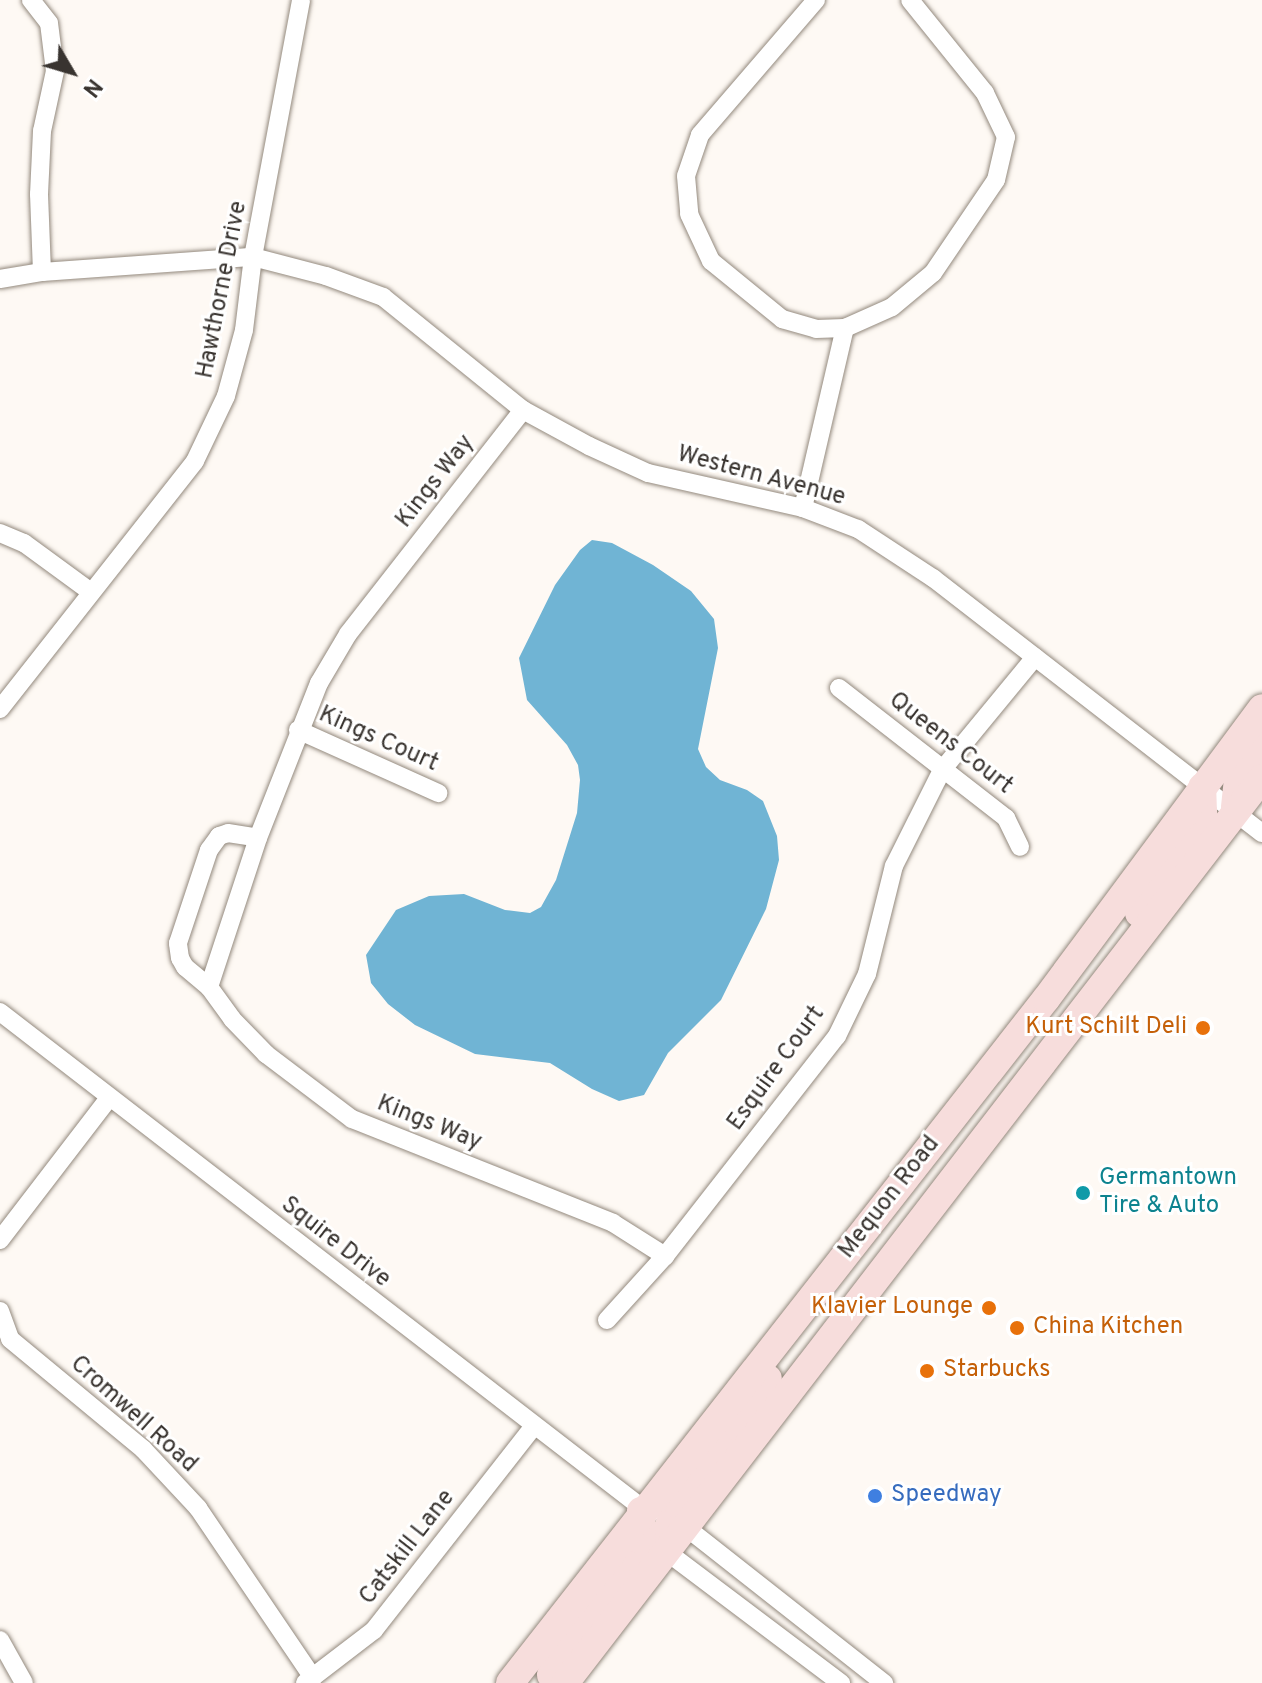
<!DOCTYPE html>
<style>
body{margin:0}
#map{position:relative;width:1262px;height:1683px;overflow:hidden;background:#fef9f4;font-family:Overpass,sans-serif}
div>[style]{position:absolute}
.water>*{inset:0;background:#70b4d4}
.roads{filter:drop-shadow(0 0 2px #93897d) drop-shadow(0 0 2px #93897d)}
.minor>*{height:18px;margin:-9px;padding:0 9px;transform-origin:9px;border-radius:9px;background:#fff}
.primary>*{height:28px;margin:-14px;padding:0 14px;transform-origin:14px;border-radius:14px;background:#f7dddc}
.dots>*{width:22px;height:22px;translate:-50% -50%;box-sizing:border-box;border:4px solid #fff;border-radius:50%}
span{translate:-50% -50%;white-space:nowrap;text-align:center;line-height:1.15;-webkit-text-stroke:6px #fff;paint-order:stroke}
.street-label{font-size:24px;color:#393430}
.food-label{font-size:24px;color:#c56008}
.right{translate:-100% -50%;text-align:right}
.left{translate:0 -50%;text-align:left}
.culture-label{font-size:24px;color:#0d838f}
.shop-label{font-size:24px;color:#366cbe}
.north{position:absolute;left:32px;top:32px;width:80px;height:80px;-webkit-text-stroke:6px #fff;paint-order:stroke;rotate:128deg;font-size:22px;font-weight:700;line-height:32px;text-align:center;color:#393430}
.north::after{content:'';display:block;margin:auto;width:28px;height:36px;background:#393430;clip-path:polygon(50% 0,100% 100%,50% 72%,0 100%)}
</style>
<div id="map">
<div class="water">
<i style="clip-path:polygon(592px 540px,612px 543px,653px 565px,691px 591px,714px 619px,718px 648px,698px 749px,706px 767px,720px 780px,747px 790px,763px 801px,777px 836px,779px 860px,766px 909px,721px 1000px,668px 1053px,644px 1095px,619px 1101px,592px 1089px,550px 1063px,475px 1054px,415px 1025px,388px 1004px,371px 983px,366px 955px,396px 910px,429px 896px,464px 894px,505px 910px,530px 913px,541px 907px,556px 880px,577px 813px,580px 780px,578px 765px,567px 745px,527px 700px,519px 658px,555px 585px,580px 550px)"></i>
</div>
<div class="roads">
<div class="minor">
<i style="left:31px;top:0;width:29px;rotate:52deg"></i>
<i style="left:49px;top:23px;width:48px;rotate:82.9deg"></i>
<i style="left:55px;top:71px;width:61px;rotate:102.2deg"></i>
<i style="left:42px;top:131px;width:63px;rotate:92.7deg"></i>
<i style="left:39px;top:194px;width:78px;rotate:87.8deg"></i>
<i style="left:816px;top:0;width:178px;rotate:130.7deg"></i>
<i style="left:700px;top:135px;width:43px;rotate:108.9deg"></i>
<i style="left:686px;top:176px;width:38px;rotate:85deg"></i>
<i style="left:689px;top:214px;width:52px;rotate:64.9deg"></i>
<i style="left:711px;top:261px;width:92px;rotate:39.2deg"></i>
<i style="left:782px;top:319px;width:35px;rotate:16deg"></i>
<i style="left:816px;top:329px;width:29px;rotate:-2deg"></i>
<i style="left:845px;top:328px;width:51px;rotate:-24.1deg"></i>
<i style="left:892px;top:307px;width:53px;rotate:-39.7deg"></i>
<i style="left:933px;top:273px;width:112px;rotate:-55.9deg"></i>
<i style="left:996px;top:180px;width:44px;rotate:-76.9deg"></i>
<i style="left:1006px;top:137px;width:49px;rotate:-115.5deg"></i>
<i style="left:985px;top:93px;width:119px;rotate:-128.9deg"></i>
<i style="left:0;top:279px;width:43px;rotate:-9.5deg"></i>
<i style="left:42px;top:272px;width:212px;rotate:-4.1deg"></i>
<i style="left:253px;top:257px;width:75px;rotate:14.6deg"></i>
<i style="left:326px;top:276px;width:61px;rotate:20.2deg"></i>
<i style="left:383px;top:297px;width:180px;rotate:38.9deg"></i>
<i style="left:523px;top:410px;width:75px;rotate:28.6deg"></i>
<i style="left:589px;top:446px;width:65px;rotate:24.6deg"></i>
<i style="left:648px;top:473px;width:159px;rotate:12.7deg"></i>
<i style="left:803px;top:508px;width:59px;rotate:20.9deg"></i>
<i style="left:858px;top:529px;width:90px;rotate:33.2deg"></i>
<i style="left:933px;top:578px;width:416px;rotate:37.8deg"></i>
<i style="left:523px;top:410px;width:284px;rotate:128deg"></i>
<i style="left:348px;top:634px;width:57px;rotate:120.6deg"></i>
<i style="left:319px;top:683px;width:167px;rotate:111.5deg"></i>
<i style="left:258px;top:838px;width:157px;rotate:108.2deg"></i>
<i style="left:209px;top:987px;width:39px;rotate:54deg"></i>
<i style="left:232px;top:1019px;width:49px;rotate:45.8deg"></i>
<i style="left:266px;top:1054px;width:108px;rotate:37.1deg"></i>
<i style="left:352px;top:1119px;width:281px;rotate:21.7deg"></i>
<i style="left:613px;top:1223px;width:62px;rotate:32.4deg"></i>
<i style="left:803px;top:508px;width:185px;rotate:-76.9deg"></i>
<i style="left:0;top:533px;width:26px;rotate:23deg"></i>
<i style="left:24px;top:543px;width:83px;rotate:36.2deg"></i>
<i style="left:839px;top:688px;width:212px;rotate:37.9deg"></i>
<i style="left:1006px;top:818px;width:32px;rotate:64deg"></i>
<i style="left:0;top:709px;width:315px;rotate:-51.8deg"></i>
<i style="left:195px;top:461px;width:72px;rotate:-64.5deg"></i>
<i style="left:226px;top:396px;width:68px;rotate:-74.7deg"></i>
<i style="left:244px;top:330px;width:74px;rotate:-83deg"></i>
<i style="left:253px;top:257px;width:261px;rotate:-79.4deg"></i>
<i style="left:298px;top:730px;width:154px;rotate:24.2deg"></i>
<i style="left:209px;top:987px;width:31px;rotate:-140deg"></i>
<i style="left:185px;top:967px;width:10px;rotate:-119deg"></i>
<i style="left:180px;top:958px;width:15px;rotate:-98deg"></i>
<i style="left:178px;top:943px;width:98px;rotate:-71.6deg"></i>
<i style="left:209px;top:850px;width:17px;rotate:-54deg"></i>
<i style="left:219px;top:836px;width:9px;rotate:-18deg"></i>
<i style="left:228px;top:833px;width:30px;rotate:9deg"></i>
<i style="left:0;top:1012px;width:821px;rotate:37.68deg"></i>
<i style="left:0;top:1240px;width:179px;rotate:-52.5deg"></i>
<i style="left:0;top:1311px;width:30px;rotate:70deg"></i>
<i style="left:10px;top:1339px;width:173px;rotate:39.6deg"></i>
<i style="left:143px;top:1449px;width:81px;rotate:47deg"></i>
<i style="left:198px;top:1508px;width:205px;rotate:55.9deg"></i>
<i style="left:607px;top:1320px;width:86px;rotate:-47.8deg"></i>
<i style="left:665px;top:1256px;width:279px;rotate:-52deg"></i>
<i style="left:837px;top:1036px;width:69px;rotate:-64.2deg"></i>
<i style="left:867px;top:974px;width:111px;rotate:-76deg"></i>
<i style="left:894px;top:866px;width:107px;rotate:-63.4deg"></i>
<i style="left:942px;top:770px;width:146px;rotate:-50.5deg"></i>
<i style="left:677px;top:1525px;width:10px;rotate:17deg"></i>
<i style="left:687px;top:1528px;width:251px;rotate:38.2deg"></i>
<i style="left:662px;top:1544px;width:9px;rotate:58deg"></i>
<i style="left:667px;top:1552px;width:218px;rotate:37deg"></i>
<i style="left:0;top:1640px;width:49px;rotate:60.8deg"></i>
<i style="left:305px;top:1683px;width:87px;rotate:-37.5deg"></i>
<i style="left:374px;top:1630px;width:258px;rotate:-51.9deg"></i>
</div>
<div class="primary">
<i style="left:1235px;top:807px;width:29px;rotate:-84deg"></i>
<i style="left:1238px;top:778px;width:42px;rotate:-54.8deg"></i>
<i style="left:1139px;top:913px;width:94px;rotate:-55deg"></i>
<i style="left:1193px;top:836px;width:26px;rotate:-67deg"></i>
<i style="left:1203px;top:812px;width:25px;rotate:-92deg"></i>
<i style="left:667px;top:1549px;width:17px;rotate:-93deg"></i>
<i style="left:666px;top:1532px;width:30px;rotate:-66deg"></i>
<i style="left:678px;top:1505px;width:98px;rotate:-52.4deg"></i>
<i style="left:738px;top:1427px;width:57px;rotate:-58.5deg"></i>
<i style="left:551px;top:1675px;width:59px;rotate:-58.2deg"></i>
<i style="left:582px;top:1625px;width:85px;rotate:-51.7deg"></i>
<i style="left:635px;top:1558px;width:18px;rotate:-68deg"></i>
<i style="left:642px;top:1541px;width:30px;rotate:-92deg"></i>
<i style="left:510px;top:1683px;width:869px;rotate:-51.92deg"></i>
<i style="left:1046px;top:999px;width:362px;rotate:-53.4deg"></i>
<i style="left:565px;top:1683px;width:1142px;rotate:-52.4deg"></i>
</div>
</div>
<div class="dots">
<i style="left:1203px;top:1028px;background:#e8710a"></i>
<i style="left:1083px;top:1193px;background:#0f9aa8"></i>
<i style="left:989px;top:1308px;background:#e8710a"></i>
<i style="left:1017px;top:1328px;background:#e8710a"></i>
<i style="left:927px;top:1371px;background:#e8710a"></i>
<i style="left:875px;top:1496px;background:#3f7fe0"></i>
</div>
<div class="street-label">
<span style="left:223px;top:290px;rotate:-79deg">Hawthorne Drive</span>
<span style="left:761px;top:477px;rotate:15deg">Western Avenue</span>
<span style="left:436px;top:482px;rotate:-52deg">Kings Way</span>
<span style="left:378px;top:740px;rotate:24deg">Kings Court</span>
<span style="left:950px;top:744px;rotate:38deg">Queens Court</span>
<span style="left:777px;top:1069px;rotate:-54deg">Esquire Court</span>
<span style="left:429px;top:1124px;rotate:22deg">Kings Way</span>
<span style="left:890px;top:1198px;rotate:-52deg">Mequon Road</span>
<span style="left:335px;top:1243px;rotate:38deg">Squire Drive</span>
<span style="left:133px;top:1415px;rotate:42deg">Cromwell Road</span>
<span style="left:408px;top:1548px;rotate:-52deg">Catskill Lane</span>
</div>
<div class="food-label">
<span class="right" style="left:1187px;top:1028px">Kurt Schilt Deli</span>
<span class="right" style="left:973px;top:1308px">Klavier Lounge</span>
<span class="left" style="left:1033px;top:1328px">China Kitchen</span>
<span class="left" style="left:943px;top:1371px">Starbucks</span>
</div>
<div class="culture-label">
<span class="left" style="left:1099px;top:1193px">Germantown<br>Tire &amp; Auto</span>
</div>
<div class="shop-label">
<span class="left" style="left:891px;top:1496px">Speedway</span>
</div>
<div class="north">N</div>
</div>
